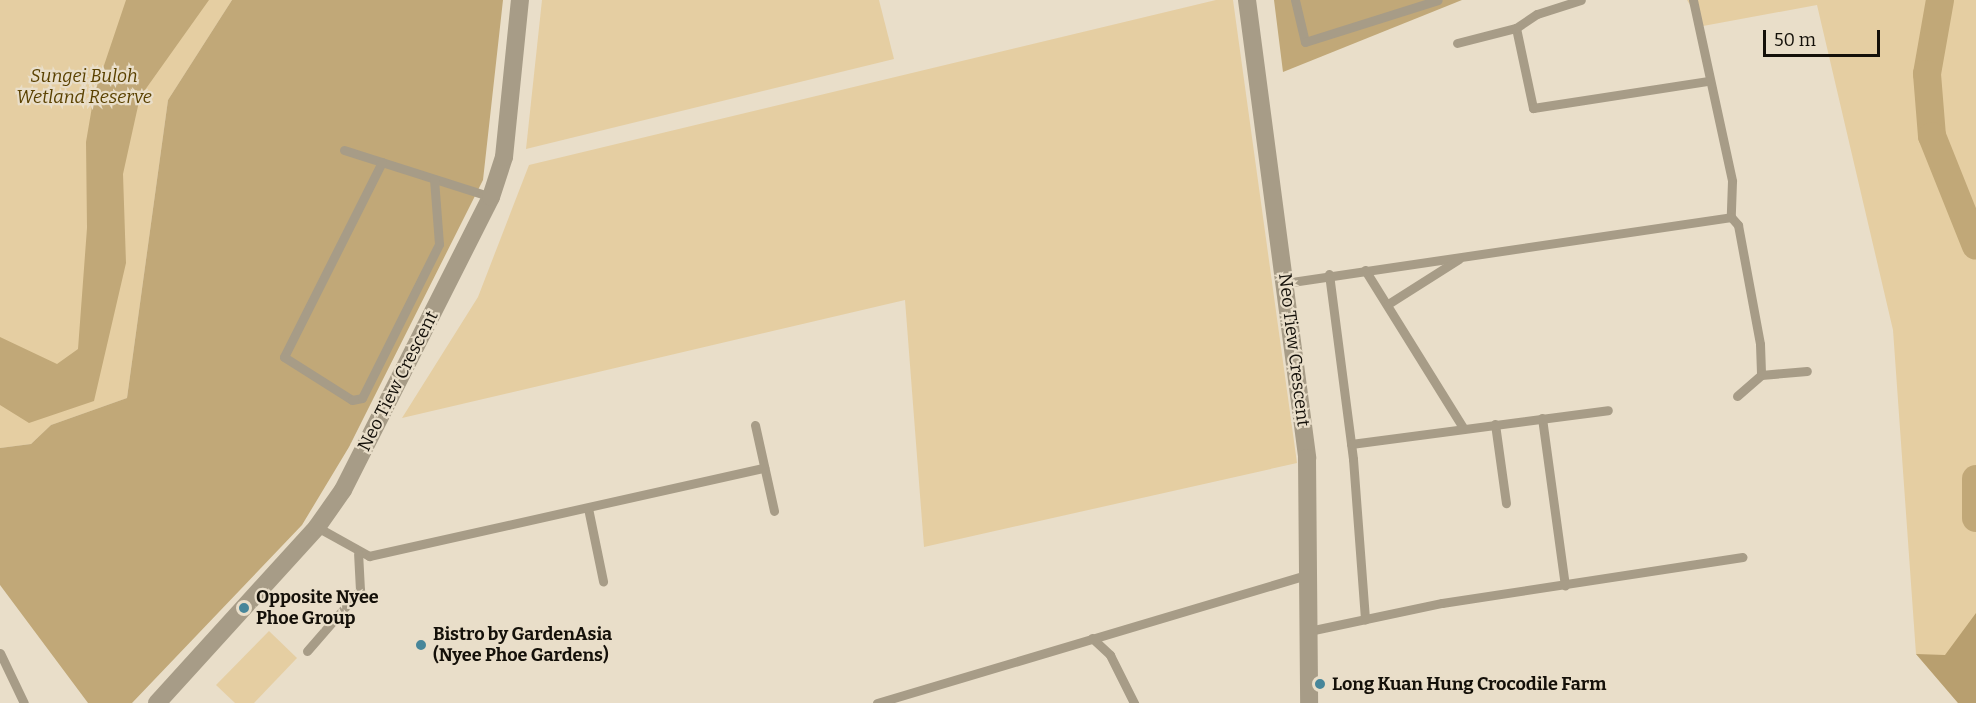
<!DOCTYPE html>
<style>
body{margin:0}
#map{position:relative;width:1976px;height:703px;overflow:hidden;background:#e9dec9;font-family:Bitter,serif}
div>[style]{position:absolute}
.green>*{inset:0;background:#e5cea2}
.forest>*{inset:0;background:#b89f6f}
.water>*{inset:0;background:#c1a878}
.river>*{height:28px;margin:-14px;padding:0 14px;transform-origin:14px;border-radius:14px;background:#c1a878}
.lane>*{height:9px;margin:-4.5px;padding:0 4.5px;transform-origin:4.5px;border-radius:4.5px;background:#a79c87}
.street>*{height:18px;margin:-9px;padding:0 9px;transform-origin:9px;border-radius:9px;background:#a79c87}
.dots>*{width:16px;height:16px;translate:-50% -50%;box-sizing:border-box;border:3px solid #e9dec9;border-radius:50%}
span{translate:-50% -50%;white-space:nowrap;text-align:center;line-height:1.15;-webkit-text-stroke:4.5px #e9dec9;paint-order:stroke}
.park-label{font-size:18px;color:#5a4100;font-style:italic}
.street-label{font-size:18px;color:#141009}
.poi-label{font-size:18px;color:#141009;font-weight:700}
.left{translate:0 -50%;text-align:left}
.scale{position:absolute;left:1763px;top:30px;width:117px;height:27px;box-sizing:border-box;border:3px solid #141009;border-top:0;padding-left:8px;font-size:18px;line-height:21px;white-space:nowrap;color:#141009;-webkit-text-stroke:4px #e9dec9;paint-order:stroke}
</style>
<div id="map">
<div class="green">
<i style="clip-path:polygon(0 0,232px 0,168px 100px,127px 398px,51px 425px,31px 444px,0 448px)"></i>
<i style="clip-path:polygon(542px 0,879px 0,894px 59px,526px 149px)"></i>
<i style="clip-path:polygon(1216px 0,1233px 0,1297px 463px,924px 547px,905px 300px,402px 418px,478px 297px,529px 165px)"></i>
<i style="clip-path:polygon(1687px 0,1976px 0,1976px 703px,1958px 703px,1916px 654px,1893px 330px,1817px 5px,1703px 26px)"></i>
<i style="clip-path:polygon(269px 631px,297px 658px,254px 703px,235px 703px,216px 685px)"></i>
</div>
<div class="forest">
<i style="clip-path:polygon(1976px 613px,1976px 703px,1958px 703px,1916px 654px,1945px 655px)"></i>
</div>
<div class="water">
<i style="clip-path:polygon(126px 0,209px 0,140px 97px,123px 174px,126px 263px,94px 401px,29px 423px,0 405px,0 337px,57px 364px,78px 349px,87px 228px,86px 142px,94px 95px)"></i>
<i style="clip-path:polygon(232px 0,503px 0,483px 180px,349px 447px,302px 525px,132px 703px,88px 703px,0 585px,0 448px,31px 444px,51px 425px,127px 398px,168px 100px)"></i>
<i style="clip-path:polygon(1274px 0,1462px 0,1283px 72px)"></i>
</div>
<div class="river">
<i style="left:1940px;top:0;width:75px;rotate:100deg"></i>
<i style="left:1927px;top:74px;width:62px;rotate:85.4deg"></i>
<i style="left:1932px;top:136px;width:118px;rotate:68.2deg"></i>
<i style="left:1976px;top:479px;width:39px;rotate:90deg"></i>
</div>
<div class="lane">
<i style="left:1295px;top:0;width:43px;rotate:76.6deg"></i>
<i style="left:1305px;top:42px;width:139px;rotate:-17.5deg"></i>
<i style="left:1693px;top:0;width:185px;rotate:77.8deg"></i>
<i style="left:1732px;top:181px;width:36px;rotate:92deg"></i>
<i style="left:1731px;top:217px;width:11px;rotate:49deg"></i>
<i style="left:1738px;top:225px;width:121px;rotate:79.5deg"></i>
<i style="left:1760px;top:344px;width:31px;rotate:88deg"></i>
<i style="left:1516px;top:28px;width:82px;rotate:78deg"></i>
<i style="left:1533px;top:108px;width:176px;rotate:-8.8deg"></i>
<i style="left:1457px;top:43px;width:61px;rotate:-14.3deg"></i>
<i style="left:1516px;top:28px;width:25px;rotate:-34deg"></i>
<i style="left:1537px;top:14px;width:46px;rotate:-17.7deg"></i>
<i style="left:344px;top:150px;width:154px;rotate:17.7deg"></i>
<i style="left:382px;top:162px;width:218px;rotate:116.7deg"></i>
<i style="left:284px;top:357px;width:80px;rotate:32.3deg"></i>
<i style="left:352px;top:400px;width:10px;rotate:-11deg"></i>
<i style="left:362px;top:398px;width:172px;rotate:-63.4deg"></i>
<i style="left:439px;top:244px;width:65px;rotate:-94.4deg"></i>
<i style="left:1365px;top:270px;width:187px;rotate:58.1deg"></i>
<i style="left:1329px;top:274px;width:187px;rotate:82.6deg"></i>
<i style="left:1353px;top:459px;width:161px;rotate:85.7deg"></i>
<i style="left:1285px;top:283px;width:451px;rotate:-8.4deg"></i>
<i style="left:1388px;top:304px;width:84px;rotate:-32.4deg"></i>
<i style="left:1737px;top:396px;width:32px;rotate:-41deg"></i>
<i style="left:1761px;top:375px;width:46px;rotate:-5deg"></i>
<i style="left:1542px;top:418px;width:169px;rotate:82.2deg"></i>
<i style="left:1495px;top:424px;width:80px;rotate:82.1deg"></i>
<i style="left:755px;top:425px;width:88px;rotate:77.5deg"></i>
<i style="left:1351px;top:444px;width:259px;rotate:-7.5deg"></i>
<i style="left:588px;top:508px;width:75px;rotate:78.4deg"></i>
<i style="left:317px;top:527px;width:60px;rotate:29.1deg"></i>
<i style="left:369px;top:556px;width:405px;rotate:-12.6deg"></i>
<i style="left:1309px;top:631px;width:136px;rotate:-11.9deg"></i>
<i style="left:1442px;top:603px;width:304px;rotate:-8.7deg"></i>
<i style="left:1092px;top:638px;width:25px;rotate:43deg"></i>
<i style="left:1110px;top:655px;width:54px;rotate:63.4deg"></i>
<i style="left:307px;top:651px;width:81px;rotate:-49deg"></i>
<i style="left:360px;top:590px;width:36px;rotate:-93deg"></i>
<i style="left:0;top:653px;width:55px;rotate:64.4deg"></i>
<i style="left:877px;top:703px;width:451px;rotate:-16.6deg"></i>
</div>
<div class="street">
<i style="left:1247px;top:0;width:462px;rotate:82.5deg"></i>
<i style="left:1307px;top:458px;width:245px;rotate:89.5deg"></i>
<i style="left:157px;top:703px;width:238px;rotate:-47.7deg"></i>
<i style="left:317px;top:527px;width:45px;rotate:-54.9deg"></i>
<i style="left:343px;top:490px;width:328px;rotate:-63.2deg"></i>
<i style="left:491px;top:197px;width:42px;rotate:-72deg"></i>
<i style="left:504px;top:157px;width:158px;rotate:-84.2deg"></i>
</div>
<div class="dots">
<i style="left:244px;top:608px;background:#47869a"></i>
<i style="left:421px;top:645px;background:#47869a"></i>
<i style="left:1320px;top:684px;background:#47869a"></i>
</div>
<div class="park-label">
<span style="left:84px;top:87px">Sungei Buloh<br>Wetland Reserve</span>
</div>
<div class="street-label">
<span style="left:1294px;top:350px;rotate:83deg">Neo Tiew Crescent</span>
<span style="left:398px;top:381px;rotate:-63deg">Neo Tiew Crescent</span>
</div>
<div class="poi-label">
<span class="left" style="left:256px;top:608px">Opposite Nyee<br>Phoe Group</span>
<span class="left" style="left:433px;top:645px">Bistro by GardenAsia<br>(Nyee Phoe Gardens)</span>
<span class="left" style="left:1332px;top:684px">Long Kuan Hung Crocodile Farm</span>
</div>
<div class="scale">50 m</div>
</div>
